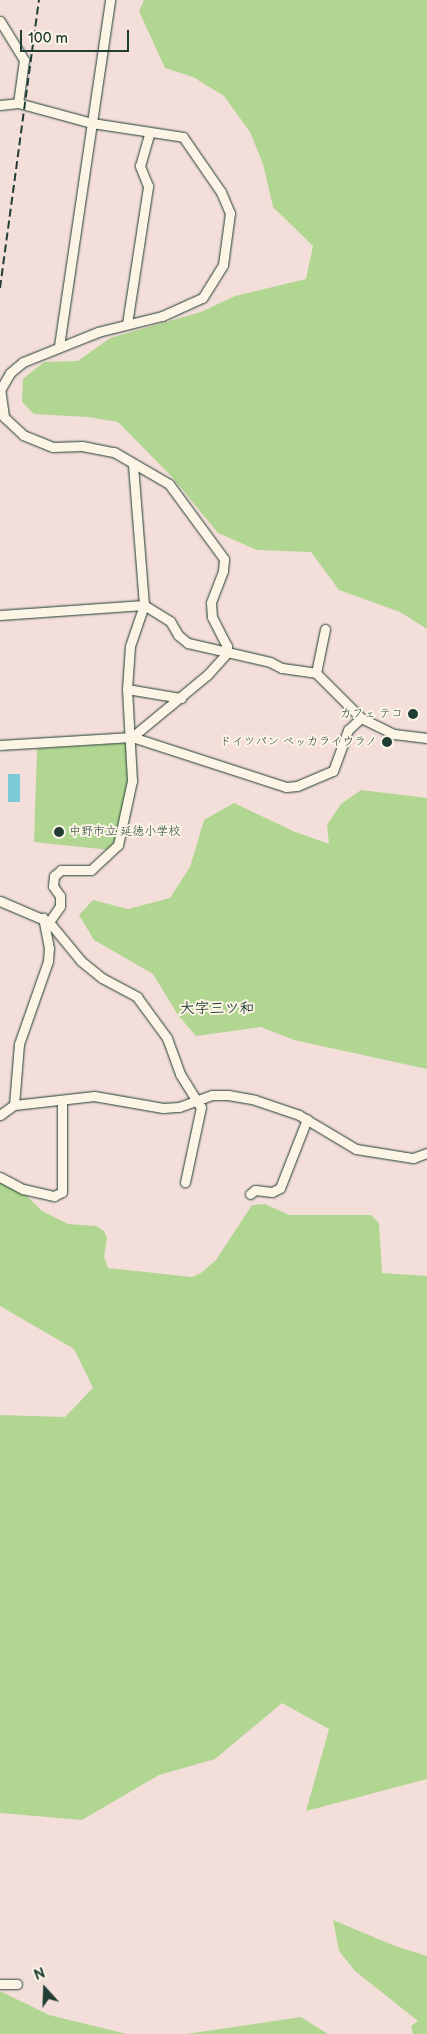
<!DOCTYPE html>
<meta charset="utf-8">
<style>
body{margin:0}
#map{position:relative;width:427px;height:2034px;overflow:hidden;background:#f4deda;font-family:"Balsamiq Sans","Klee One",sans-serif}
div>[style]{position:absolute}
.green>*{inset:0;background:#b1d691}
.water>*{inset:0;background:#7bcad8;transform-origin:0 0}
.roads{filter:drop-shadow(0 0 1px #1f3d34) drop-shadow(0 0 1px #1f3d34)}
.street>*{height:9px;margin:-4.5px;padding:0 4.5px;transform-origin:4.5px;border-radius:4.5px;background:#fcf5e5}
.rail>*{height:2px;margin-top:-1px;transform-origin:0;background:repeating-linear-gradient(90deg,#1f3d34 0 8px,transparent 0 12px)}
.dots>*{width:14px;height:14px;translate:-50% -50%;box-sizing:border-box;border:2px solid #fcf5e5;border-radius:50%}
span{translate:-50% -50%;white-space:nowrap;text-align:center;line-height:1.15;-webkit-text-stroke:4px #fcf5e5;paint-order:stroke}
.poi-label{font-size:12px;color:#1f3d34}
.right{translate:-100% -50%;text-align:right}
.left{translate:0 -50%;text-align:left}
.quarter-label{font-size:15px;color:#1f3d34;font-weight:700}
.north{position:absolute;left:20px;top:1964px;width:50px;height:50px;-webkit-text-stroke:4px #fcf5e5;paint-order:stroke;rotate:340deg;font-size:14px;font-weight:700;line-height:20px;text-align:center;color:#1f3d34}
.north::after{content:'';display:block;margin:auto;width:18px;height:22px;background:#1f3d34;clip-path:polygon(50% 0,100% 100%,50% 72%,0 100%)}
.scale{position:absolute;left:20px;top:30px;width:109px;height:22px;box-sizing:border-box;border:2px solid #1f3d34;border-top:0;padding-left:6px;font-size:15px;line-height:18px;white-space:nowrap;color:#1f3d34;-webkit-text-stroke:4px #fcf5e5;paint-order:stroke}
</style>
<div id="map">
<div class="green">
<i style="clip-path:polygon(144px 0,427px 0,427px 629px,400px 612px,339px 590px,311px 552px,257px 550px,218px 533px,172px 477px,118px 422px,88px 417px,34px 414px,22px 402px,23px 379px,44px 362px,78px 361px,110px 338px,201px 312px,235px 296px,306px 279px,313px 246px,273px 207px,263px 164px,250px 132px,224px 96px,193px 77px,165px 68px,139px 11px)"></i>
<i style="clip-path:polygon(128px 743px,128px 781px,115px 842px,110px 850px,34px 842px,37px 749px)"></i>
<i style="clip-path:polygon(361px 790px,427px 798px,427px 1069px,294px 1040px,261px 1027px,196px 1036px,178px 1015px,153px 974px,94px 940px,79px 915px,93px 900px,128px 909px,170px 898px,190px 867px,204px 820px,234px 803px,293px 831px,329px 844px,327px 825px,341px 804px)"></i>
<i style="clip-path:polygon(0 1182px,26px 1195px,42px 1211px,68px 1224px,96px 1226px,104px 1231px,107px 1238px,104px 1257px,108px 1268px,192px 1277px,201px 1273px,216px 1260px,252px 1205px,265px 1204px,289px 1215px,371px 1215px,379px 1223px,382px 1273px,427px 1276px,427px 1779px,306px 1811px,329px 1729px,282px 1703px,215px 1759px,159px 1775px,82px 1820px,0 1813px,0 1415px,65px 1417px,93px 1388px,74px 1349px,0 1306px)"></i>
<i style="clip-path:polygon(333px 1920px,395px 1946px,427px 1956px,427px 2034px,413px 2034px,411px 2026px,418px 2021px,355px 1971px,339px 1951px)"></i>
<i style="clip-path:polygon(0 1991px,49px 2015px,127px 2034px,0 2034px)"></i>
<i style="clip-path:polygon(301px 2017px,328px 2034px,186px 2034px)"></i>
</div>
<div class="water">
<i style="left:8px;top:774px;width:12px;height:28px"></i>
</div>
<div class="roads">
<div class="street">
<i style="left:0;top:21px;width:46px;rotate:58.4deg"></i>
<i style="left:24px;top:60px;width:43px;rotate:97.9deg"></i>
<i style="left:0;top:105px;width:18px;rotate:-6deg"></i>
<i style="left:18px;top:103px;width:77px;rotate:15.1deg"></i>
<i style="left:92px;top:123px;width:92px;rotate:8.7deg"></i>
<i style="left:183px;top:137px;width:67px;rotate:55.4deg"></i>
<i style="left:221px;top:192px;width:23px;rotate:67deg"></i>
<i style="left:230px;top:213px;width:52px;rotate:97.7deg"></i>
<i style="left:223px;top:265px;width:39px;rotate:122deg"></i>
<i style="left:202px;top:298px;width:44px;rotate:155.8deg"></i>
<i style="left:162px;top:316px;width:66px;rotate:166deg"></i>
<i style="left:98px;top:332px;width:81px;rotate:158.2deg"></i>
<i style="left:23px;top:362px;width:17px;rotate:140deg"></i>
<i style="left:10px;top:373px;width:20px;rotate:120deg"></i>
<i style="left:127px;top:324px;width:140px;rotate:-81.3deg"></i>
<i style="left:148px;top:186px;width:22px;rotate:-112deg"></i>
<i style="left:140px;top:166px;width:33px;rotate:-74deg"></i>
<i style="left:59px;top:346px;width:350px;rotate:-81.6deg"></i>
<i style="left:0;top:388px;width:29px;rotate:82deg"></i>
<i style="left:4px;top:417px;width:26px;rotate:43deg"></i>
<i style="left:23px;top:435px;width:32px;rotate:22deg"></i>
<i style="left:53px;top:447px;width:29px;rotate:-2deg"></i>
<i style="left:82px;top:446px;width:33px;rotate:11deg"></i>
<i style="left:114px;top:452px;width:64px;rotate:30.2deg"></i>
<i style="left:169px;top:484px;width:93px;rotate:53.7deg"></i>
<i style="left:224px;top:559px;width:12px;rotate:95deg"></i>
<i style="left:223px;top:571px;width:34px;rotate:111deg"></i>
<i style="left:211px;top:603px;width:14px;rotate:86deg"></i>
<i style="left:212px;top:617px;width:33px;rotate:63deg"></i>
<i style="left:227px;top:646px;width:7px;rotate:90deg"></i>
<i style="left:227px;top:653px;width:30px;rotate:132deg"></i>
<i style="left:207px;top:675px;width:97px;rotate:140.4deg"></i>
<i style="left:0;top:615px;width:144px;rotate:-4deg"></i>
<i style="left:144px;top:605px;width:31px;rotate:32deg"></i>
<i style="left:170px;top:621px;width:16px;rotate:60deg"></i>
<i style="left:178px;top:635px;width:13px;rotate:39deg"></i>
<i style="left:188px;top:643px;width:84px;rotate:13deg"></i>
<i style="left:270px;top:662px;width:13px;rotate:27deg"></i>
<i style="left:282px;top:668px;width:34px;rotate:8deg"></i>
<i style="left:316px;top:673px;width:64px;rotate:45deg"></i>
<i style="left:361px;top:718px;width:37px;rotate:26deg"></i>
<i style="left:394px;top:734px;width:33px;rotate:7deg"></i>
<i style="left:316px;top:673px;width:45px;rotate:-78.4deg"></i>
<i style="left:127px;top:689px;width:55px;rotate:9.5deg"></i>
<i style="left:0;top:745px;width:132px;rotate:-3.5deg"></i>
<i style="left:132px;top:737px;width:162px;rotate:18deg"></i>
<i style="left:286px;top:787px;width:11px;rotate:-5deg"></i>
<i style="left:297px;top:786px;width:39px;rotate:-23deg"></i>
<i style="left:333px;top:771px;width:44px;rotate:-69.9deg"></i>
<i style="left:348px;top:730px;width:18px;rotate:-43deg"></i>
<i style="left:0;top:901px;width:53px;rotate:23.2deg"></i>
<i style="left:49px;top:922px;width:50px;rotate:50.6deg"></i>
<i style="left:81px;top:961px;width:27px;rotate:39deg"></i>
<i style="left:102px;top:978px;width:40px;rotate:28deg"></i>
<i style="left:137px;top:997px;width:51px;rotate:53.8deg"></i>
<i style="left:167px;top:1038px;width:38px;rotate:70deg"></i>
<i style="left:180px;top:1074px;width:39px;rotate:58deg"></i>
<i style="left:201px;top:1107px;width:77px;rotate:102deg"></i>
<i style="left:49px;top:922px;width:19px;rotate:-55deg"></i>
<i style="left:60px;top:906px;width:10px;rotate:-90deg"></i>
<i style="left:60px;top:896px;width:12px;rotate:-125deg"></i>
<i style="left:53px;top:886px;width:10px;rotate:-84deg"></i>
<i style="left:54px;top:876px;width:9px;rotate:-41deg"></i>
<i style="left:61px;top:870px;width:30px"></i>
<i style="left:91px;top:870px;width:37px;rotate:-43deg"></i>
<i style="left:118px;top:845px;width:66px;rotate:-77.7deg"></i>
<i style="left:132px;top:781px;width:92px;rotate:-93.1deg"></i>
<i style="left:127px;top:689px;width:43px;rotate:-86deg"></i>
<i style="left:130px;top:646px;width:43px;rotate:-71.1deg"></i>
<i style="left:144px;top:605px;width:140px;rotate:-94.5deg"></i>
<i style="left:14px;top:1105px;width:61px;rotate:-85.3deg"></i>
<i style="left:19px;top:1044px;width:88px;rotate:-70.7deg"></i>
<i style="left:48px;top:961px;width:13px;rotate:-86deg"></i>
<i style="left:49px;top:948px;width:31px;rotate:-101deg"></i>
<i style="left:0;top:1115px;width:17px;rotate:-36deg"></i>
<i style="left:14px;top:1105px;width:81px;rotate:-6.4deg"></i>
<i style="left:94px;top:1096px;width:70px;rotate:9.9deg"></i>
<i style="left:163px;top:1108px;width:16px;rotate:-4deg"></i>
<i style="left:179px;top:1107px;width:35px;rotate:-20deg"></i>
<i style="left:212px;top:1095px;width:16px"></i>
<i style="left:228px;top:1095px;width:27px;rotate:10deg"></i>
<i style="left:255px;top:1100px;width:46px;rotate:18.8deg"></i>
<i style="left:299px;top:1115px;width:66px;rotate:30.8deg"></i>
<i style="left:356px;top:1149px;width:58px;rotate:9deg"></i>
<i style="left:413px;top:1158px;width:15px;rotate:-20deg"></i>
<i style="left:0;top:1177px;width:26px;rotate:28deg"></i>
<i style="left:23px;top:1189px;width:32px;rotate:13deg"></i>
<i style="left:54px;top:1196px;width:9px;rotate:-27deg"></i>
<i style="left:62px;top:1192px;width:92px;rotate:-90deg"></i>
<i style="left:250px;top:1194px;width:6px;rotate:-39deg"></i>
<i style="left:255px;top:1190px;width:17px;rotate:7deg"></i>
<i style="left:272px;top:1192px;width:9px;rotate:-27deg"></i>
<i style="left:280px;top:1188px;width:74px;rotate:-68.6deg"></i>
<i style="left:0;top:1984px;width:17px"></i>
</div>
</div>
<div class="rail">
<i style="left:0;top:288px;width:291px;rotate:-82.3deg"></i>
</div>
<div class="dots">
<i style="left:413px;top:714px;background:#1f3d34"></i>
<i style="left:387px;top:742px;background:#1f3d34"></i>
<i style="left:59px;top:832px;background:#1f3d34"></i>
</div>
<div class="poi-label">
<span class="right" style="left:403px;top:714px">カフェ テコ</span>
<span class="right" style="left:377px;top:742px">ドイツパン ベッカライウラノ</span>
<span class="left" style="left:69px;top:832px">中野市立 延徳小学校</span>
</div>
<div class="quarter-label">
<span style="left:217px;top:1009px">大字三ツ和</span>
</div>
<div class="north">N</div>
<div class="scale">100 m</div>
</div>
